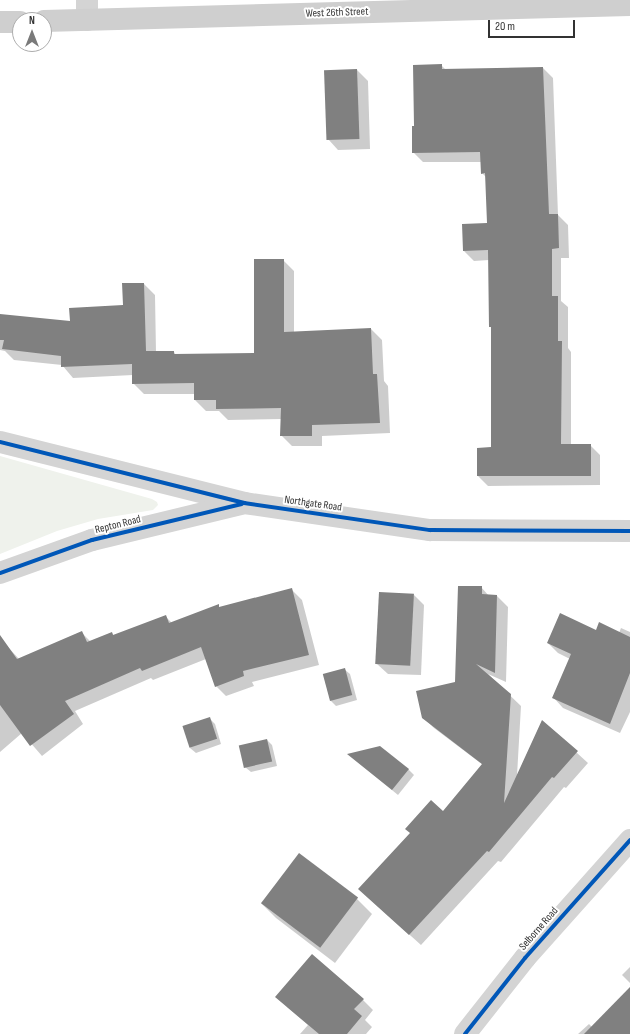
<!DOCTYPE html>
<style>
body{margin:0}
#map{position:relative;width:630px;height:1034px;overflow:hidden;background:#fff;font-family:"Sofia Sans Condensed",sans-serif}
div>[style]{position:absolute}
.green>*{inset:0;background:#eff2ec}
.shadow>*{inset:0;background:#0003}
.building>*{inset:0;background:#808080;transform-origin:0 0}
.minor>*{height:22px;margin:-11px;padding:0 11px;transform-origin:11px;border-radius:11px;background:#d4d4d4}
.secondary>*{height:22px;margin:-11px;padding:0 11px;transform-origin:11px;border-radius:11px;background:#cfcfcf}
.cycleway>*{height:4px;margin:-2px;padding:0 2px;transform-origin:2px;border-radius:2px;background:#0057b8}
span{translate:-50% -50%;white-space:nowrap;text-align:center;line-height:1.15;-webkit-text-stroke:4px #fff;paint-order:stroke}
.street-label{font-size:11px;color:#323232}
.north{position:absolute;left:12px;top:12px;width:40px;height:40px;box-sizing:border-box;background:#fff;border:1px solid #adadad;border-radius:50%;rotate:0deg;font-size:11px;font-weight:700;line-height:16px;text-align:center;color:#323232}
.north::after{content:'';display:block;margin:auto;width:14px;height:18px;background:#7a7a7a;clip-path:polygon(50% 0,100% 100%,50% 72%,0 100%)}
.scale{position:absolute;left:488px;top:20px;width:87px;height:18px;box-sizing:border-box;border:2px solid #323232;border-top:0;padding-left:5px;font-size:12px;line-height:14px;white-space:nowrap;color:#323232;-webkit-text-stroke:3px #fff;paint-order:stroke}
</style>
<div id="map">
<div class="green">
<i style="clip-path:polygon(0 456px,152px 499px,157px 502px,158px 505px,153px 510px,98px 519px,57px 531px,0 554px)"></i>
</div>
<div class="shadow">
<i style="clip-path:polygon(441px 65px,446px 70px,543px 68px,553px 78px,558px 215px,568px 225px,569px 258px,561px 258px,561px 301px,568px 307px,568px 348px,571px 352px,571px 445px,590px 445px,600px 455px,600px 485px,488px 486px,478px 476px,492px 448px,492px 329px,490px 326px,489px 260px,474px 261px,464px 251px,488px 224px,487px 178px,482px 173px,482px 162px,423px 162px,413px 152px,415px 127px)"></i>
<i style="clip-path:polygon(357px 70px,368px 81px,370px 149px,338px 150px,328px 139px,325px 71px)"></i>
<i style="clip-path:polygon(283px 260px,294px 271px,294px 333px,371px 329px,382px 340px,384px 381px,388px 386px,390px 433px,322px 436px,322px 446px,292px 446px,281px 435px,282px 419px,228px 420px,219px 411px,206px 411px,195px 400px,195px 394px,144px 394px,133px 383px,133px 375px,73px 378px,62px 365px,14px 360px,5px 351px,0 350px,0 315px,71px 322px,124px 306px,144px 284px,155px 295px,156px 352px,174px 352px,176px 355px,255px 354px)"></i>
<i style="clip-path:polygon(481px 587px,489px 596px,497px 596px,508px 607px,506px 682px,488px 674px,521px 706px,517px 776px,542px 721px,588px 763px,566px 788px,564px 787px,501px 862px,498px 861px,421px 945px,371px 900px,483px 765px,434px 728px,423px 717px,456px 683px)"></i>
<i style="clip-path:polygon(292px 590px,302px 600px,319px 665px,252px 682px,254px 686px,226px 696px,216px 686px,206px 659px,153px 680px,151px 678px,75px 711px,83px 724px,42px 756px,22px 733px,0 752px,0 651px,7px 646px,19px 659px,81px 632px,91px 642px,112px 633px,114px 636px,165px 616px,172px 623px,218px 606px,220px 608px)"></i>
<i style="clip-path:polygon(414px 595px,424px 605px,421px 675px,388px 674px,377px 664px)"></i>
<i style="clip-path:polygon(621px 628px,630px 632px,630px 712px,620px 733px,563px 708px,553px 697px,570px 659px,558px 653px,548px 643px,597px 631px,619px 633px)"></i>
<i style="clip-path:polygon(344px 669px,350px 674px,357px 700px,336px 706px,331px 701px)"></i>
<i style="clip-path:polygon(209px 718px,215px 724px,221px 744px,196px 753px,190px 748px)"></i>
<i style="clip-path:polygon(267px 740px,272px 745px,277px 766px,251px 772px,245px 767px)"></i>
<i style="clip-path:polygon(349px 755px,408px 769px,414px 775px,398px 795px)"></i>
<i style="clip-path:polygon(299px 855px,357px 899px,372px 914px,335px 963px,276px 918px,261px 903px)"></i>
<i style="clip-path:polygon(630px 967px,630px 983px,622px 975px)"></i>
<i style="clip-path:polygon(630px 988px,630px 1034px,578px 1034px,589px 1024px,592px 1027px)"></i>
<i style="clip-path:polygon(363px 1000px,373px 1010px,365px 1020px,372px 1027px,366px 1034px,300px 1034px,308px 1025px,287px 1007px)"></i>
</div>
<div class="building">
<i style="clip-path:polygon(442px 64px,442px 69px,543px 67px,549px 214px,558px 214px,559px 248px,552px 249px,552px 296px,558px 296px,558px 341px,562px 341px,561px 444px,591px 444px,591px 476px,477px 476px,477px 448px,491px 447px,491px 327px,489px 327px,488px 250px,463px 251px,462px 224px,487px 223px,485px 173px,481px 174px,480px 152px,412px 153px,412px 126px,414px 126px,413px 65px)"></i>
<i style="left:357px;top:69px;width:70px;height:33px;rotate:88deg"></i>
<i style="clip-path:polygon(254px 259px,284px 259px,284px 332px,371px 328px,373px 374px,377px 374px,380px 423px,312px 425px,312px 436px,280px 436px,281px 408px,216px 409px,216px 400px,194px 400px,194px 383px,132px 384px,132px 364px,61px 367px,61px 356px,2px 349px,4px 340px,0 340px,0 314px,70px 321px,69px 308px,123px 305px,122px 283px,144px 283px,146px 351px,174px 351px,174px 354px,254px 353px)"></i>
<i style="clip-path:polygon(458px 586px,482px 586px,482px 594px,497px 595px,495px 673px,476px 664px,511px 694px,504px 803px,542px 720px,578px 751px,554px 778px,552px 777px,489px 852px,487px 851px,409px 935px,358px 889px,410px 833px,405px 829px,431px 800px,443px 811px,482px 764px,422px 718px,416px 691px,455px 682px)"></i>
<i style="clip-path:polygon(292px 588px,309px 655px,243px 671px,244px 676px,215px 687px,201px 647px,142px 671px,140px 668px,65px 701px,74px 714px,30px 746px,0 705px,0 635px,17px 659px,82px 631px,87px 642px,112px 632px,113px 635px,166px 615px,169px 623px,219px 604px,219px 607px)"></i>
<i style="left:379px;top:592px;width:35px;height:72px;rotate:3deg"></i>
<i style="clip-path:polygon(560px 613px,596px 630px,599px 622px,630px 637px,630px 673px,610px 724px,552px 698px,571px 654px,547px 643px)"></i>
<i style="left:345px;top:668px;width:28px;height:23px;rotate:75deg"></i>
<i style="left:210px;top:717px;width:23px;height:29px;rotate:72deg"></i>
<i style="left:267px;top:739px;width:23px;height:29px;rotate:77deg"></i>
<i style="clip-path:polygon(380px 746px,409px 769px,392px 790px,347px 754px)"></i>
<i style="left:299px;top:853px;width:74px;height:63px;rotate:37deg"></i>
<i style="clip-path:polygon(312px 954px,364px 999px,354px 1009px,362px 1016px,347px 1034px,319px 1034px,275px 997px)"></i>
<i style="clip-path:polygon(630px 987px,630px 1034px,584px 1034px)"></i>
</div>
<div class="minor">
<i style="left:87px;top:0;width:20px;rotate:90deg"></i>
<i style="left:0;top:442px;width:252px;rotate:14deg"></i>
<i style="left:244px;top:503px;width:188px;rotate:8.3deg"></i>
<i style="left:430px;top:530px;width:200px;rotate:0.3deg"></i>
<i style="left:0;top:573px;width:98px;rotate:-19.7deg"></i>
<i style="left:92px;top:540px;width:153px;rotate:-13.6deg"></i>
<i style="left:465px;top:1034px;width:97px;rotate:-51.7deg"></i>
<i style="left:525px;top:958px;width:158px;rotate:-48.3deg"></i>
</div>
<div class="secondary">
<i style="left:44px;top:21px;width:586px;rotate:-1.56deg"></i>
<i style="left:0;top:22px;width:20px"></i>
</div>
<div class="cycleway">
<i style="left:0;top:442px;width:252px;rotate:14deg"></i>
<i style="left:244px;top:503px;width:188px;rotate:8.3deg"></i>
<i style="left:430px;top:530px;width:200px;rotate:0.3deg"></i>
<i style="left:0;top:573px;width:98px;rotate:-19.7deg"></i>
<i style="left:92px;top:540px;width:154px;rotate:-13.5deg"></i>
<i style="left:465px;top:1034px;width:97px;rotate:-51.7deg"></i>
<i style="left:525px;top:958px;width:158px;rotate:-48.3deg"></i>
</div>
<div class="street-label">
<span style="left:337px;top:13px;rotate:-2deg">West 26th Street</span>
<span style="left:313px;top:504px;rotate:8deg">Northgate Road</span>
<span style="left:118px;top:525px;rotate:-14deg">Repton Road</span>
<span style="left:539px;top:929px;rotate:-49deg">Selborne Road</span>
</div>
<div class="north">N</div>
<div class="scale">20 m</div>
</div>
